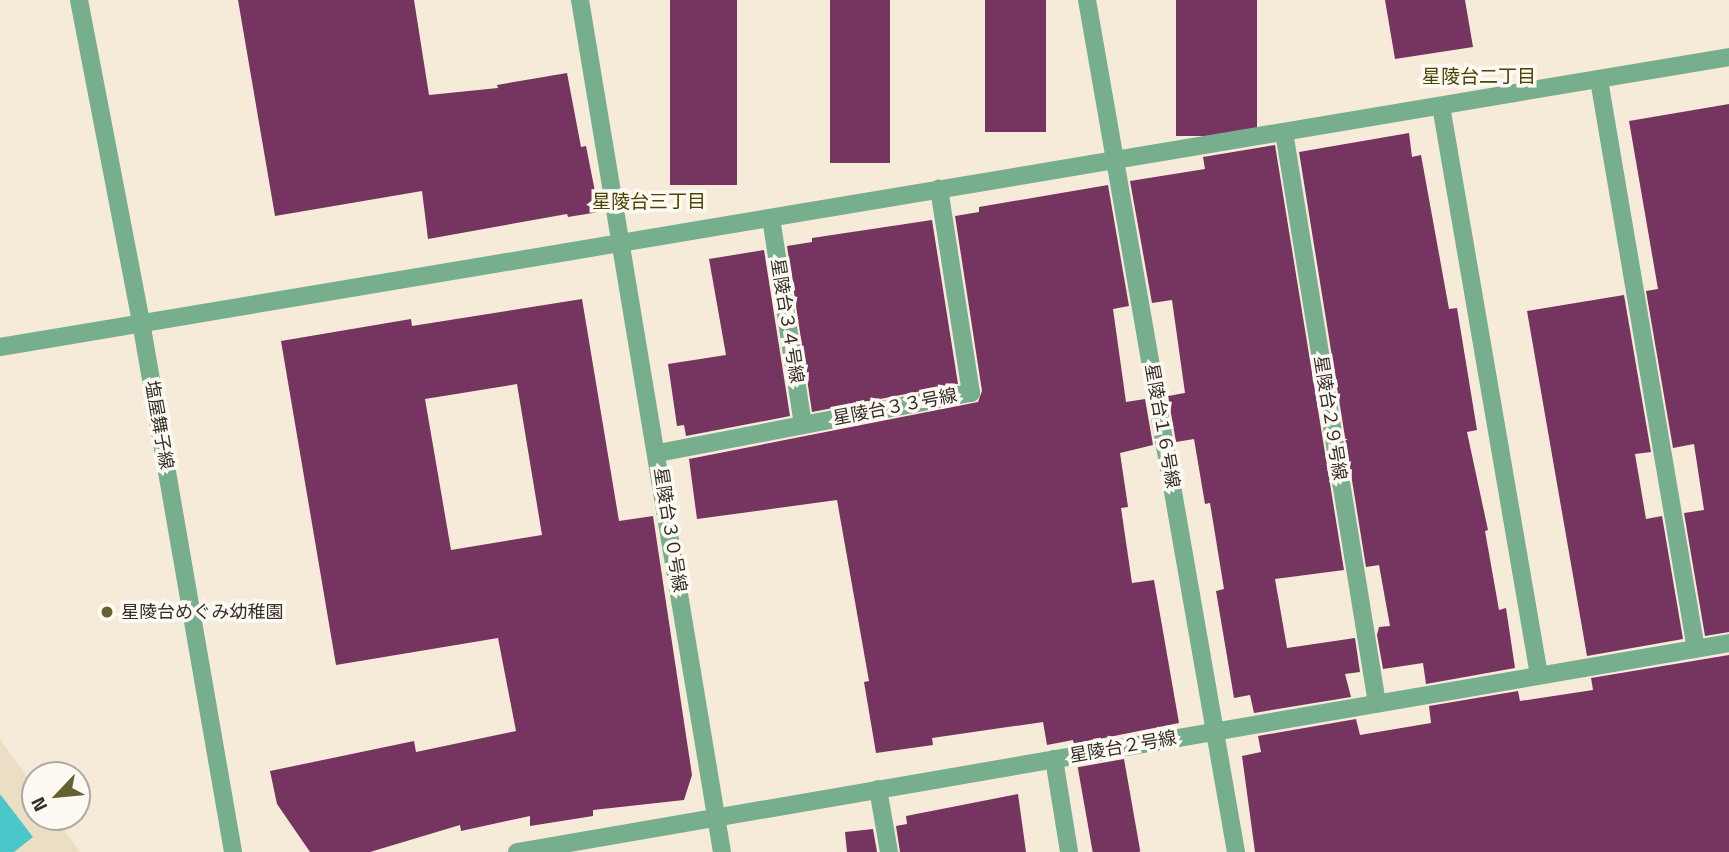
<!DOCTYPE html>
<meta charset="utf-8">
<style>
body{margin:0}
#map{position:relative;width:1729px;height:852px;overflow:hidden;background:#f6ebd8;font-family:"Titillium Web","Noto Sans JP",sans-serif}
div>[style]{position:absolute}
.built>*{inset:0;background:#ecdec5}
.water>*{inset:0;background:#4ac8c9}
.building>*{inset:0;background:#763461;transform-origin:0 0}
.minor>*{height:18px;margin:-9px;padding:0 9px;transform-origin:9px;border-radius:9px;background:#76ae8e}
.tertiary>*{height:18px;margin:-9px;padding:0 9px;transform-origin:9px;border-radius:9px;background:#76ae8e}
.dots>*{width:19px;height:19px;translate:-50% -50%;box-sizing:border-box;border:4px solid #fef9f2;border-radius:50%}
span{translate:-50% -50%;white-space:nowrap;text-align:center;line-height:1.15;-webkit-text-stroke:7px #fef9f2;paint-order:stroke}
.street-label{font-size:18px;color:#332f28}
.poi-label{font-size:18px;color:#332f28}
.left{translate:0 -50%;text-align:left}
.neighbourhood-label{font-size:19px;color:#4a4502}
.north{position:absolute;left:21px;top:761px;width:70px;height:70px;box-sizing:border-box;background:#fef9f2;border:2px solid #ada8a1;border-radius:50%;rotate:244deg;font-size:19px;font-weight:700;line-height:28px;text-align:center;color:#332f28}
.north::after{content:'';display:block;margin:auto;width:24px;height:32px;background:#66622f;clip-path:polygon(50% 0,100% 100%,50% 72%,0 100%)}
</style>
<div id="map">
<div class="built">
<i style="clip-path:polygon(0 739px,35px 788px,35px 817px,55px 817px,80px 852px,0 852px)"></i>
</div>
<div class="water">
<i style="clip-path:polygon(0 794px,33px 837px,14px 852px,0 852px)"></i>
</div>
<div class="building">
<i style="clip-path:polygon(238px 0,414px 0,429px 95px,498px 88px,497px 85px,567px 73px,581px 147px,586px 146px,599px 212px,568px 217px,567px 214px,428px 239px,422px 191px,275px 216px)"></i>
<i style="left:670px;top:0;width:67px;height:185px"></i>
<i style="left:830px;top:0;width:60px;height:163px"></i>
<i style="left:985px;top:0;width:61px;height:132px"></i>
<i style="left:1176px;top:0;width:81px;height:136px"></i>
<i style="clip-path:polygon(1385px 0,1465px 0,1473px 47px,1395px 59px)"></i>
<i style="clip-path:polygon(1729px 104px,1729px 632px,1705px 636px,1684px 513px,1704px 510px,1694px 444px,1673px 448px,1646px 291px,1658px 289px,1629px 121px)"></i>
<i style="clip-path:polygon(1409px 133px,1412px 157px,1421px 155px,1449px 309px,1457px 308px,1477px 430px,1467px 432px,1488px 530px,1485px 531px,1499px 610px,1506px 608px,1515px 668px,1426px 684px,1423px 663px,1383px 669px,1377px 635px,1379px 627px,1390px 626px,1379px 565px,1366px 567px,1299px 152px)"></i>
<i style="clip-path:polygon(1275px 145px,1344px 570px,1275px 579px,1287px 648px,1355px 638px,1360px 672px,1345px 674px,1351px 697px,1254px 713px,1250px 695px,1234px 698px,1216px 591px,1224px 589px,1210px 503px,1205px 504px,1194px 439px,1176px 442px,1168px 396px,1185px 393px,1172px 300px,1152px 303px,1130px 181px,1205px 169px,1203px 157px)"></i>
<i style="clip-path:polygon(1108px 185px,1129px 306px,1113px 309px,1126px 402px,1145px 399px,1153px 445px,1120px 453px,1128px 507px,1121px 508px,1132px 583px,1154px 580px,1179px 723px,1074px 744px,1073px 740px,1047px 745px,1043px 722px,932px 738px,933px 745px,876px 753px,864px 682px,869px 681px,837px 500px,697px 519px,689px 459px,978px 402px,982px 391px,955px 216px,979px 212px,979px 207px)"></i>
<i style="clip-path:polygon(932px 220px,958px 384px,812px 412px,787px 246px,812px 242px,812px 238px)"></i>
<i style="clip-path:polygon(764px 250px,790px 416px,686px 436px,684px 425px,677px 426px,668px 364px,726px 355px,709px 259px)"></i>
<i style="clip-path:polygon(1624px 295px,1651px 452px,1635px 454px,1646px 519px,1662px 516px,1683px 639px,1587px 656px,1527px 311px)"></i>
<i style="clip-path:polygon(evenodd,582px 299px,619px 521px,653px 516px,692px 775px,684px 800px,593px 810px,593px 816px,530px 826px,530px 816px,461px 831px,460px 825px,370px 852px,310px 852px,277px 804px,270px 771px,414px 741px,416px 752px,516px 731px,498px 638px,336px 665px,281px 341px,411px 319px,412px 326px,582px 299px,517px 384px,542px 535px,451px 550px,425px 399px,517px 384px)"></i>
<i style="clip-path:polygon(1729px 655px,1729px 852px,1255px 852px,1242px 756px,1261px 752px,1258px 736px,1356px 719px,1360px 735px,1431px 723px,1429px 706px,1518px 691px,1520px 701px,1593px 690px,1591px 678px)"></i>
<i style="left:1124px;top:759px;width:94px;height:47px;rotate:80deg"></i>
<i style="clip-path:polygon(1018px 794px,1026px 852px,900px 852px,896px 826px,907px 824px,906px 816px)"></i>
<i style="clip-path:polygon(873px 829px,877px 852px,847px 852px,845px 832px)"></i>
</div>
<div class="minor">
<i style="left:580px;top:0;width:864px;rotate:80.54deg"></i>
<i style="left:1087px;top:0;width:865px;rotate:80.08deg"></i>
<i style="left:1599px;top:80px;width:577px;rotate:80.33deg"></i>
<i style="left:1441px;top:106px;width:577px;rotate:80.23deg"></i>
<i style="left:1284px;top:132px;width:579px;rotate:80.75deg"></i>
<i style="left:771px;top:218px;width:209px;rotate:81.2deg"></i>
<i style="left:0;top:347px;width:1753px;rotate:-9.52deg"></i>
<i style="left:658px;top:453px;width:319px;rotate:-10.9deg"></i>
<i style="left:971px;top:393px;width:207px;rotate:-98.9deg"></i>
<i style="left:1054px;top:759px;width:94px;rotate:80.8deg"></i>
<i style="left:878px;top:789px;width:64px;rotate:80.1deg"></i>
<i style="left:517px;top:852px;width:1230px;rotate:-9.78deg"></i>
</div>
<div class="tertiary">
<i style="left:79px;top:0;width:328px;rotate:79.1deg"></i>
<i style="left:141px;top:322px;width:538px;rotate:80.15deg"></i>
</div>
<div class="dots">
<i style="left:107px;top:612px;background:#66622f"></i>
</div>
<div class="street-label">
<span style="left:787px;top:321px;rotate:81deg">星陵台３４号線</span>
<span style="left:895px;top:407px;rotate:-11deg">星陵台３３号線</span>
<span style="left:1330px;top:418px;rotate:81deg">星陵台２９号線</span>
<span style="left:159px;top:425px;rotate:80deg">塩屋舞子線</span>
<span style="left:1162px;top:426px;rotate:80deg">星陵台１６号線</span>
<span style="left:670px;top:530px;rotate:81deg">星陵台３０号線</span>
<span style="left:1123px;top:747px;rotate:-10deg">星陵台２号線</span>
</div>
<div class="poi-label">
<span class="left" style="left:121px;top:612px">星陵台めぐみ幼稚園</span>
</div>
<div class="neighbourhood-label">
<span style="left:1479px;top:76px">星陵台二丁目</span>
<span style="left:649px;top:201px">星陵台三丁目</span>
</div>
<div class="north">N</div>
</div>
